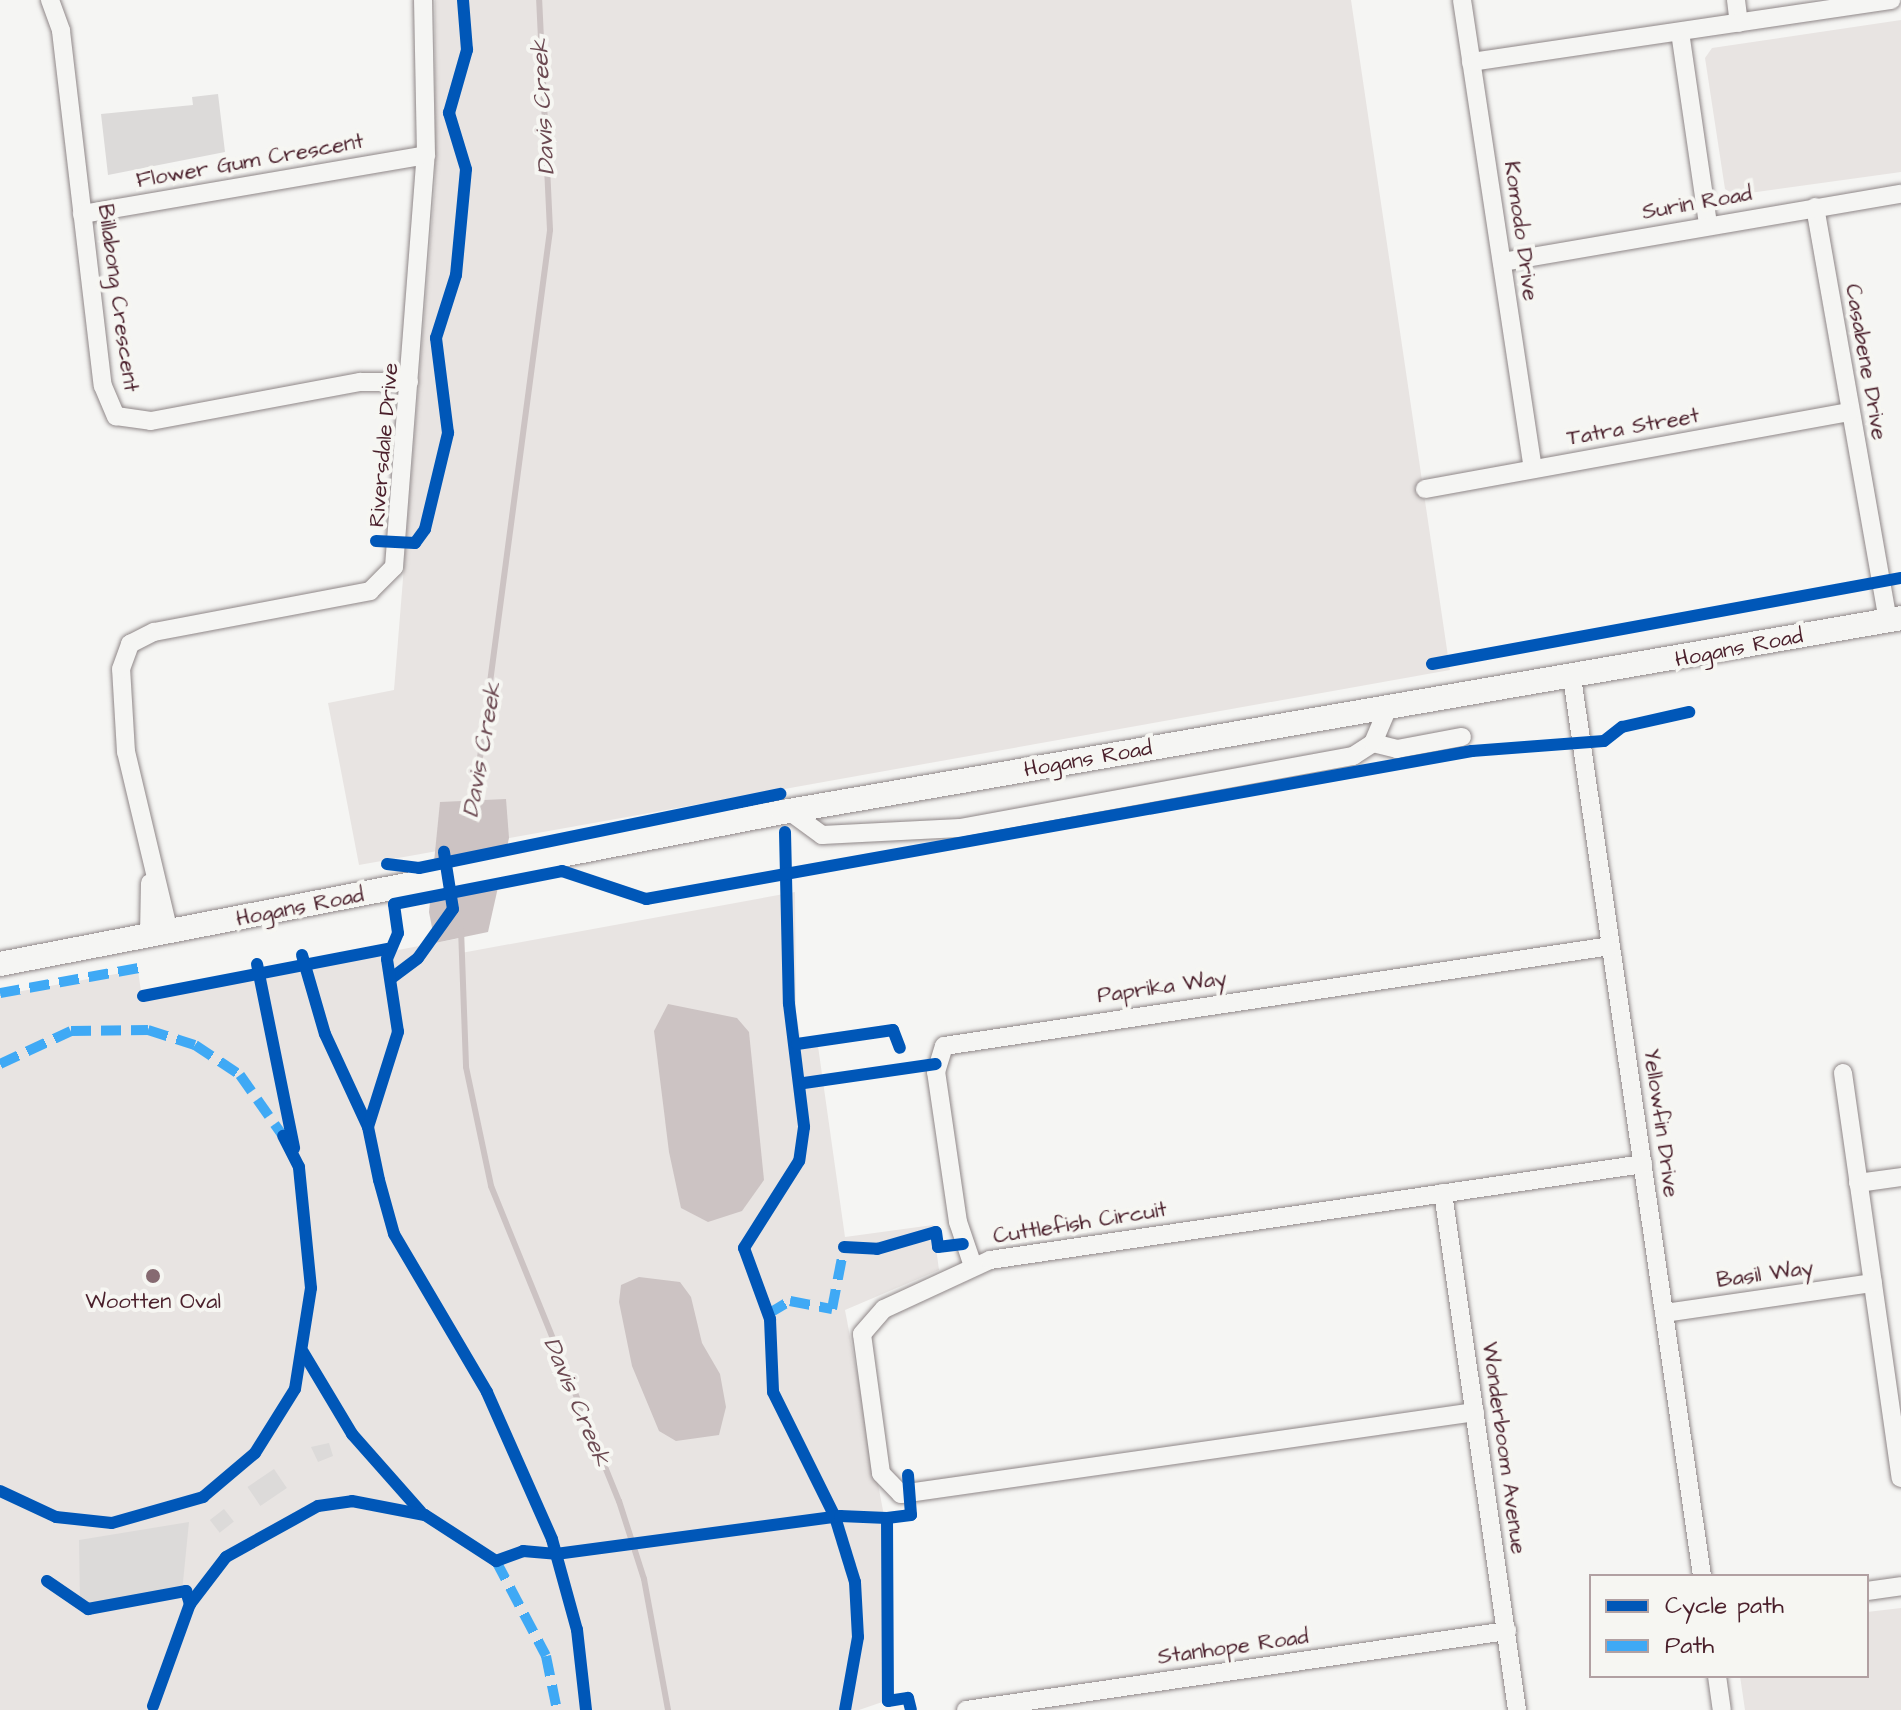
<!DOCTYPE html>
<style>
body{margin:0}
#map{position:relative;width:1901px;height:1710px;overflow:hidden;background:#f5f5f3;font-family:"Architects Daughter",sans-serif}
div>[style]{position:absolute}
.green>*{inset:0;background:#e8e4e2}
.water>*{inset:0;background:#ccc3c3}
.stream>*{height:6px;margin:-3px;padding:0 3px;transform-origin:3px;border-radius:3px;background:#ccc3c3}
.building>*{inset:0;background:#dcdad9;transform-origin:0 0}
.roads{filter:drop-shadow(0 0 2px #8f8788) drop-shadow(0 0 2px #8f8788)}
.minor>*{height:18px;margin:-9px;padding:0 9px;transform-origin:9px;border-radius:9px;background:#f5f5f3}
.tertiary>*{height:24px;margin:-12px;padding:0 12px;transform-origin:12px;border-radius:12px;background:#f5f5f3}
.quiet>*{height:10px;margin-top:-5px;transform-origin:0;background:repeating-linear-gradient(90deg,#3fa9f5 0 20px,transparent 0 30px)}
.cycleway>*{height:12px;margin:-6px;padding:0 6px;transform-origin:6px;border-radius:6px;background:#0057b8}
.dots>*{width:22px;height:22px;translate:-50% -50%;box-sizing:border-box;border:4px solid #f6f6f2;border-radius:50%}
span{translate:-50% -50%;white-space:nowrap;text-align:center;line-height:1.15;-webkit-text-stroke:8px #f6f6f2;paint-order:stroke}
.street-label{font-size:22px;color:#4a1f2b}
.poi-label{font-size:22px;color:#4a1f2b}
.water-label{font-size:24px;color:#6c4a52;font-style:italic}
.legend{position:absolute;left:1589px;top:1574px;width:280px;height:104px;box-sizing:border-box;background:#f6f6f2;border:2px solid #b1a0a2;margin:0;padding:10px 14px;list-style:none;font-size:24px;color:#4a1f2b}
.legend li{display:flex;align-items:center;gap:16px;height:40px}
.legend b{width:40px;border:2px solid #b1a0a2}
</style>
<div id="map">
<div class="green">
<i style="clip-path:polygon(435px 0,1351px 0,1450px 670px,359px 865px,328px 703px,394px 690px,435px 183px)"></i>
<i style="clip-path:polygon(1901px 20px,1901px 172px,1735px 195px,1725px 189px,1705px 58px,1712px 48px)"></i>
<i style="clip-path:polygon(795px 892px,796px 1012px,801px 1041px,817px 1039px,845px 1237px,933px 1225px,939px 1270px,845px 1310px,885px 1521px,891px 1699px,859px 1710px,0 1710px,0 995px,138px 970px,142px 999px,461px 938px,461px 953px)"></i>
<i style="clip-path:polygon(1901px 1608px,1901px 1710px,1745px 1710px,1740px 1676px,1867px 1676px,1867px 1612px)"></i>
</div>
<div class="water">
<i style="clip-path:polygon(506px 799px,509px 838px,488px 932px,435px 943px,429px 912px,440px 802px)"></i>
<i style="clip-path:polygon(668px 1004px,737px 1018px,749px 1032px,764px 1180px,742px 1211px,708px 1222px,681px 1208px,669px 1152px,654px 1031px)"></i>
<i style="clip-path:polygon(639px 1277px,680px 1282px,691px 1297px,702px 1343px,720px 1374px,726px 1407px,719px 1435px,676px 1441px,659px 1431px,632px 1366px,619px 1302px,621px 1285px)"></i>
</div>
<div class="stream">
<i style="left:474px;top:803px;width:578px;rotate:-82.44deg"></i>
<i style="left:550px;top:230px;width:230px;rotate:-92.7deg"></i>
<i style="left:461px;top:929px;width:138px;rotate:87.9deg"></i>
<i style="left:466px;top:1067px;width:122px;rotate:78.1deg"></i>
<i style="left:491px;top:1186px;width:340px;rotate:67.9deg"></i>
<i style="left:619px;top:1501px;width:82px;rotate:72.2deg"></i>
<i style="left:644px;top:1579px;width:133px;rotate:79.6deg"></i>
</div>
<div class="building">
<i style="clip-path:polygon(218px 94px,225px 152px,108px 175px,101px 114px,193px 105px,192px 97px)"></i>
<i style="clip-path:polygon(329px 1443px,333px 1456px,318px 1462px,311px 1447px)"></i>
<i style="left:274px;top:1469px;width:23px;height:32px;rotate:56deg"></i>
<i style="left:224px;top:1509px;width:16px;height:18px;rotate:52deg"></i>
<i style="clip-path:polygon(189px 1522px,182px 1592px,80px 1605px,79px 1540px)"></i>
</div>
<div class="roads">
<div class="minor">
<i style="left:50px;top:0;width:33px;rotate:70deg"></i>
<i style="left:61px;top:31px;width:357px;rotate:83.3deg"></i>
<i style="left:103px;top:386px;width:33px;rotate:67deg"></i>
<i style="left:116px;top:416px;width:35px;rotate:8deg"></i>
<i style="left:151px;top:421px;width:213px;rotate:-10.6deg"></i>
<i style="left:360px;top:382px;width:49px"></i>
<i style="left:1462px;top:0;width:474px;rotate:81.4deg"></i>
<i style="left:1736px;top:0;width:23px;rotate:83deg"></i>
<i style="left:1680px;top:32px;width:195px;rotate:81.7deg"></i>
<i style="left:1471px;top:62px;width:425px;rotate:-8.4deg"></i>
<i style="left:1815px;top:207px;width:419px;rotate:80deg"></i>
<i style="left:82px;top:214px;width:349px;rotate:-9.7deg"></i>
<i style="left:1502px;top:262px;width:405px;rotate:-9.7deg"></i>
<i style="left:1425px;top:489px;width:431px;rotate:-10.3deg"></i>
<i style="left:1572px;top:677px;width:908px;rotate:81.77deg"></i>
<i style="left:1373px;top:743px;width:25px;rotate:14deg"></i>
<i style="left:1397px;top:749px;width:66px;rotate:-10.5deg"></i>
<i style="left:789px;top:811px;width:41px;rotate:36deg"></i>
<i style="left:822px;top:835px;width:138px;rotate:-2.9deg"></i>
<i style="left:960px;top:828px;width:400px;rotate:-10.4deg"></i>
<i style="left:1353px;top:756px;width:24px;rotate:-33deg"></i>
<i style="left:1373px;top:743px;width:38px;rotate:-67deg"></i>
<i style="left:169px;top:932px;width:185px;rotate:-103.4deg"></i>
<i style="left:126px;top:752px;width:83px;rotate:-93.4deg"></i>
<i style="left:121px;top:669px;width:27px;rotate:-70deg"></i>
<i style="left:130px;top:644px;width:27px;rotate:-27deg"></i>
<i style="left:154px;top:632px;width:220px;rotate:-10.7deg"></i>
<i style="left:370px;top:591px;width:34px;rotate:-45deg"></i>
<i style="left:394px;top:567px;width:413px;rotate:-85.6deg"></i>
<i style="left:426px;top:155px;width:155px;rotate:-91.1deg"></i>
<i style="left:149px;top:935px;width:52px;rotate:-88.9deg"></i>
<i style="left:1843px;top:1073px;width:409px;rotate:81.9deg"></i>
<i style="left:1858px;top:1183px;width:43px;rotate:-7.9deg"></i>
<i style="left:1443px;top:1193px;width:522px;rotate:81.85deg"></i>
<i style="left:973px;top:1266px;width:46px;rotate:-108.8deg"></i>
<i style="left:958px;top:1222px;width:152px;rotate:-98.3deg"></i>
<i style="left:936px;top:1072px;width:27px;rotate:-73deg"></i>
<i style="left:944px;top:1046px;width:674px;rotate:-8.53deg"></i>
<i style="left:1664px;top:1313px;width:211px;rotate:-8.2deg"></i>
<i style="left:1475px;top:1412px;width:580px;rotate:171.87deg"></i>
<i style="left:901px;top:1494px;width:29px;rotate:-134deg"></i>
<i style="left:881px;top:1473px;width:140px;rotate:-97.8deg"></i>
<i style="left:862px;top:1334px;width:33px;rotate:-49deg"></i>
<i style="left:884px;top:1309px;width:117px;rotate:-24.8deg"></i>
<i style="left:990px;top:1260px;width:660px;rotate:-8.36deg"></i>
<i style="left:1867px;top:1591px;width:34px;rotate:-8deg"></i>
<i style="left:1717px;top:1676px;width:34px;rotate:82deg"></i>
<i style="left:966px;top:1710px;width:547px;rotate:-8.31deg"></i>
</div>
<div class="tertiary">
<i style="left:0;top:964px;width:798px;rotate:-10.99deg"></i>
<i style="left:783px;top:812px;width:1135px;rotate:-9.84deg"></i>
</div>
</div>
<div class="quiet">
<i style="left:0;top:993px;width:141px;rotate:-10.2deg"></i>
<i style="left:0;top:1064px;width:78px;rotate:-24.9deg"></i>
<i style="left:71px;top:1031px;width:77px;rotate:-0.7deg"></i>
<i style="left:148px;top:1030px;width:49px;rotate:17.7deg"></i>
<i style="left:195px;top:1045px;width:54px;rotate:33.7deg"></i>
<i style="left:240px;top:1075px;width:75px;rotate:54.8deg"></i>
<i style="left:768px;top:1314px;width:26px;rotate:-31deg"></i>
<i style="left:790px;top:1301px;width:43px;rotate:10.8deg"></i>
<i style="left:832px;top:1309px;width:63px;rotate:-79deg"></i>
<i style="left:496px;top:1561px;width:107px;rotate:62.2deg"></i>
<i style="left:546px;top:1656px;width:55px;rotate:78.5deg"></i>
</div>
<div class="cycleway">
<i style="left:376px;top:541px;width:39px;rotate:3deg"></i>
<i style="left:415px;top:543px;width:17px;rotate:-54deg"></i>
<i style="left:425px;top:529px;width:99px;rotate:-76.5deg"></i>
<i style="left:448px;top:433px;width:96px;rotate:-97.2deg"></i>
<i style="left:436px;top:338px;width:66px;rotate:-72.4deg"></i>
<i style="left:456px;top:275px;width:106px;rotate:-84.6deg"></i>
<i style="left:466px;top:169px;width:59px;rotate:-106.9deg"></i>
<i style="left:449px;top:113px;width:66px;rotate:-74.1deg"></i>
<i style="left:467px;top:50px;width:50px;rotate:-94.6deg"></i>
<i style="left:1432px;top:664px;width:477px;rotate:-10.4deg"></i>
<i style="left:785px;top:832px;width:172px;rotate:88.7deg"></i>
<i style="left:789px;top:1004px;width:124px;rotate:83deg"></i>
<i style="left:804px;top:1127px;width:34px;rotate:98deg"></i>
<i style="left:799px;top:1161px;width:103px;rotate:122.3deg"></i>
<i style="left:744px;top:1248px;width:76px;rotate:69.9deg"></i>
<i style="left:770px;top:1319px;width:73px;rotate:87.6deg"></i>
<i style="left:773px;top:1392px;width:140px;rotate:63.6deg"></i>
<i style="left:835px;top:1517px;width:68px;rotate:72.9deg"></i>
<i style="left:855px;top:1582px;width:55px;rotate:86.9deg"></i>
<i style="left:858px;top:1637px;width:74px;rotate:100.1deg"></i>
<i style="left:387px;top:864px;width:32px;rotate:7deg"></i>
<i style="left:419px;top:868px;width:369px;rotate:-11.6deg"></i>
<i style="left:302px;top:955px;width:82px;rotate:73.8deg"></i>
<i style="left:325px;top:1034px;width:102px;rotate:65.2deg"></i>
<i style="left:257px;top:964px;width:188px;rotate:78.6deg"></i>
<i style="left:393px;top:977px;width:31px;rotate:-37deg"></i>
<i style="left:418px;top:958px;width:60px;rotate:-54.5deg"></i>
<i style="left:453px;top:909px;width:58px;rotate:-99deg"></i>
<i style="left:143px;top:996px;width:249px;rotate:-10.9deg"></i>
<i style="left:797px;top:1044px;width:97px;rotate:-8.3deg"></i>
<i style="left:893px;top:1030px;width:19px;rotate:69deg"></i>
<i style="left:804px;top:1083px;width:133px;rotate:-8.2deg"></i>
<i style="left:844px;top:1247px;width:33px;rotate:3deg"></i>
<i style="left:877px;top:1249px;width:61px;rotate:-16.1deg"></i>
<i style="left:936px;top:1232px;width:15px;rotate:82deg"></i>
<i style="left:938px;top:1247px;width:25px;rotate:-7deg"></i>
<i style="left:303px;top:1352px;width:96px;rotate:59.1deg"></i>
<i style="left:352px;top:1434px;width:104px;rotate:48.5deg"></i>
<i style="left:908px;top:1475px;width:40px;rotate:85.7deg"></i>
<i style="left:911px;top:1515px;width:24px;rotate:173deg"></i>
<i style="left:887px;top:1518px;width:183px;rotate:89.7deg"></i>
<i style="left:888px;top:1701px;width:20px;rotate:-9deg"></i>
<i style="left:908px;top:1698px;width:12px;rotate:76deg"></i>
<i style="left:0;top:1491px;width:62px;rotate:24.9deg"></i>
<i style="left:56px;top:1517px;width:56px;rotate:6.1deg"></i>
<i style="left:112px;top:1523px;width:95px;rotate:-15.9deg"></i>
<i style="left:203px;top:1497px;width:68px;rotate:-40.2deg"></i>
<i style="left:255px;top:1453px;width:75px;rotate:-58deg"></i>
<i style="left:295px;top:1389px;width:102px;rotate:-81deg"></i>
<i style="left:311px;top:1288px;width:122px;rotate:-95.7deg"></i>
<i style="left:299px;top:1167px;width:35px;rotate:-117deg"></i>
<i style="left:47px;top:1581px;width:50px;rotate:34.3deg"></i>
<i style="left:88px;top:1609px;width:100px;rotate:-10.4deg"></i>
<i style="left:186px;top:1591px;width:14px;rotate:73deg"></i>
<i style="left:153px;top:1706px;width:109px;rotate:-70.1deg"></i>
<i style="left:190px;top:1604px;width:59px;rotate:-52.5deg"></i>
<i style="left:226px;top:1557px;width:105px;rotate:-29deg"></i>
<i style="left:318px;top:1506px;width:34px;rotate:-8deg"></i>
<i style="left:352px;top:1501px;width:74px;rotate:10.9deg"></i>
<i style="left:425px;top:1515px;width:85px;rotate:32.9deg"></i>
<i style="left:496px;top:1561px;width:29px;rotate:-20deg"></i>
<i style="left:523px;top:1551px;width:33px;rotate:5deg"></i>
<i style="left:556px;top:1554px;width:287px;rotate:-7.6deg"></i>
<i style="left:840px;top:1516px;width:47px;rotate:2.4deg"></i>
<i style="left:586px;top:1710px;width:81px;rotate:-96.4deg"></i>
<i style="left:577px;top:1630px;width:94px;rotate:-105.4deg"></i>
<i style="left:552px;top:1539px;width:161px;rotate:-113.9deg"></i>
<i style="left:487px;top:1392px;width:183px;rotate:-120.5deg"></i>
<i style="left:394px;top:1234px;width:56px;rotate:-105.5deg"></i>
<i style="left:379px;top:1180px;width:54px;rotate:-101.7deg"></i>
<i style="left:368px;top:1127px;width:100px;rotate:-72.5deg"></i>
<i style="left:398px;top:1032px;width:74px;rotate:-98.6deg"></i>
<i style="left:387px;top:959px;width:28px;rotate:-67deg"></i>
<i style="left:398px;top:933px;width:29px;rotate:-98deg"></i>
<i style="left:394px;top:904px;width:171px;rotate:-11.1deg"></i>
<i style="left:562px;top:871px;width:89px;rotate:18.4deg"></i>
<i style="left:646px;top:899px;width:839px;rotate:-10.16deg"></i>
<i style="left:1472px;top:751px;width:132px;rotate:-4.3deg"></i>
<i style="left:1604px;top:741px;width:23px;rotate:-38deg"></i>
<i style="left:1622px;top:727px;width:69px;rotate:-12.6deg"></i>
</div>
<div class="dots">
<i style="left:153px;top:1276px;background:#866a71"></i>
</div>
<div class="street-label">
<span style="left:250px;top:161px;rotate:-10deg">Flower Gum Crescent</span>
<span style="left:1697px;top:203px;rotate:-10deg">Surin Road</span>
<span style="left:1521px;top:231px;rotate:82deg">Komodo Drive</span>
<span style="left:118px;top:298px;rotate:82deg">Billabong Crescent</span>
<span style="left:1866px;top:362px;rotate:80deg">Casabene Drive</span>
<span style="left:1633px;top:427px;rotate:-10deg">Tatra Street</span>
<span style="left:384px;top:445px;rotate:-85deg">Riversdale Drive</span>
<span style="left:1739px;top:648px;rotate:-11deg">Hogans Road</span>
<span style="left:1088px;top:759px;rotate:-10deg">Hogans Road</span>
<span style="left:300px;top:907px;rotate:-11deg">Hogans Road</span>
<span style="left:1162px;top:987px;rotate:-8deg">Paprika Way</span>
<span style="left:1661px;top:1123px;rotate:82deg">Yellowfin Drive</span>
<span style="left:1080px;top:1223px;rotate:-9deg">Cuttlefish Circuit</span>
<span style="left:1765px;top:1274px;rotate:-8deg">Basil Way</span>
<span style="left:1504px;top:1448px;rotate:82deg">Wonderboom Avenue</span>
<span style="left:1233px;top:1647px;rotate:-8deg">Stanhope Road</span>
</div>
<div class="poi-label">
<span style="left:153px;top:1302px">Wootten Oval</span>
</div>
<div class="water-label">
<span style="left:544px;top:107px;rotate:-93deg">Davis Creek</span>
<span style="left:483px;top:750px;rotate:-80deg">Davis Creek</span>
<span style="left:576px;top:1402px;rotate:67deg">Davis Creek</span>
</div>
<ul class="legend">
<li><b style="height:10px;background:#0057b8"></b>Cycle path</li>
<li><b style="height:10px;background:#3fa9f5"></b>Path</li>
</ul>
</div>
